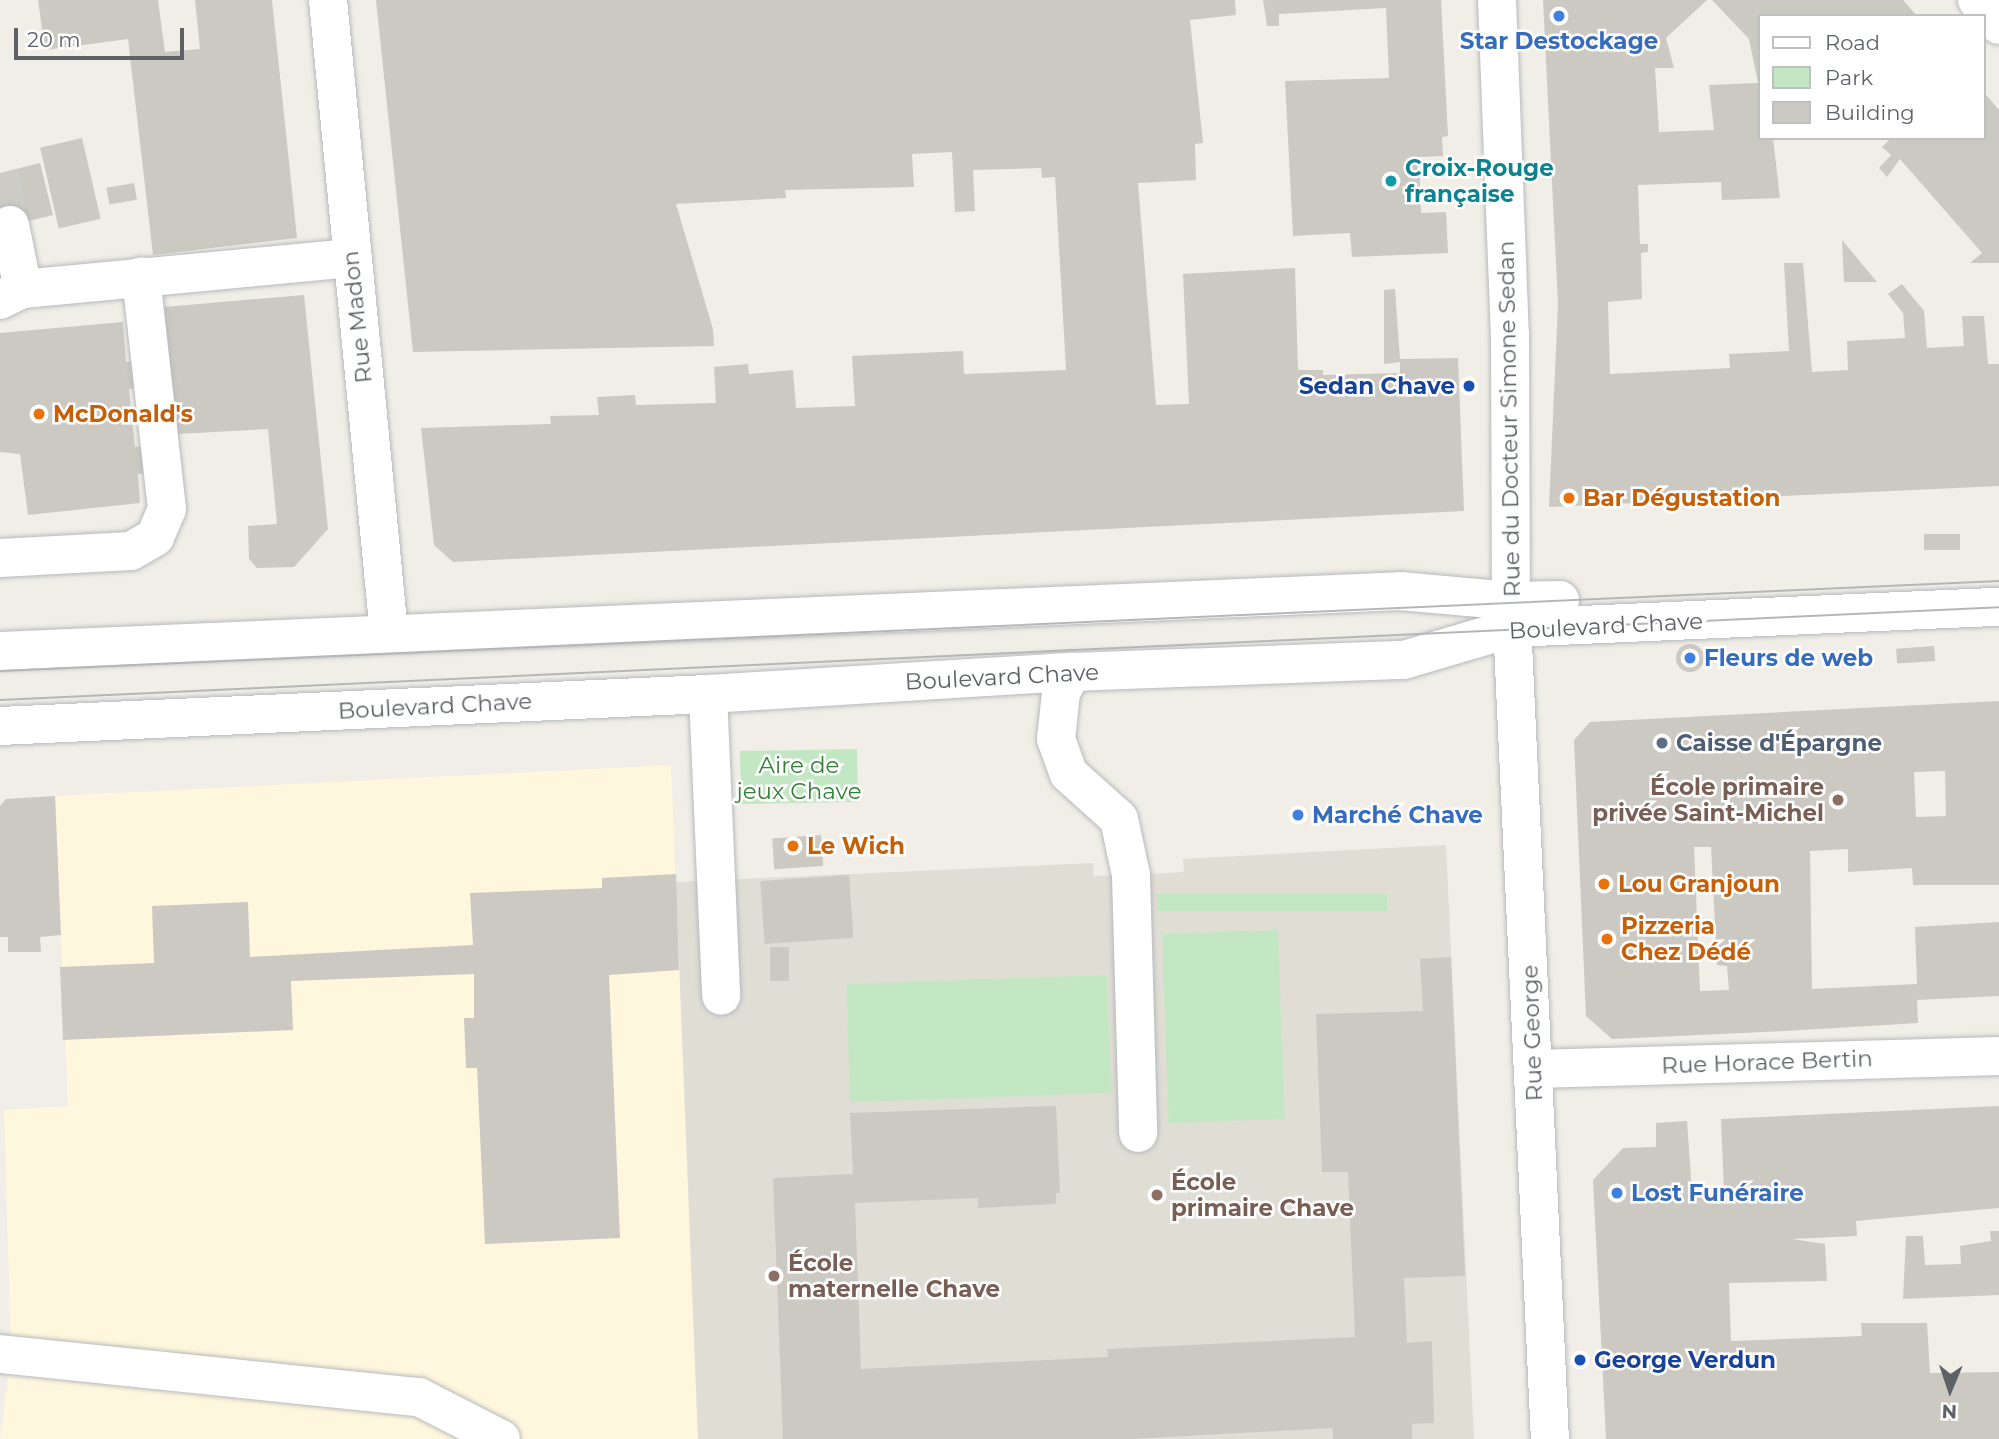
<!DOCTYPE html>
<meta charset="utf-8">
<style>
body{margin:0}
#map{position:relative;width:1999px;height:1439px;overflow:hidden;background:#f0eee6;font-family:Montserrat,sans-serif}
div>[style]{position:absolute}
.commercial>*{inset:0;background:#fef7dd}
.education>*{inset:0;background:#e0ddd4}
.green>*{inset:0;background:#c3e7c3;transform-origin:0 0}
.building>*{inset:0;background:#ccc9c3;transform-origin:0 0}
.round{border-radius:50%}
.minor-tunnel>*{height:38px;margin-top:-19px;transform-origin:0;background:repeating-linear-gradient(90deg,#cccbc6 0 38px,transparent 0 57px)}
.roads{filter:drop-shadow(0 0 2px #b7b9bd) drop-shadow(0 0 2px #b7b9bd)}
.minor>*{height:38px;margin:-19px;padding:0 19px;transform-origin:19px;border-radius:19px;background:#fff}
.tram>*{height:2px;margin:-1px;padding:0 1px;transform-origin:1px;border-radius:1px;background:#b5b6b7}
.dots>*{width:19px;height:19px;translate:-50% -50%;box-sizing:border-box;border:4px solid #fff;border-radius:50%}
span{translate:-50% -50%;white-space:nowrap;text-align:center;line-height:1.15;-webkit-text-stroke:5px #fff;paint-order:stroke}
.shop-label{font-size:23px;color:#366cbe;font-weight:700}
.left{translate:0 -50%;text-align:left}
.culture-label{font-size:23px;color:#0d838f;font-weight:700}
.street-label{font-size:23px;color:#5e6267}
.transit-label{font-size:23px;color:#164399;font-weight:700}
.right{translate:-100% -50%;text-align:right}
.food-label{font-size:23px;color:#c56008;font-weight:700}
.service-label{font-size:23px;color:#4e5e75;font-weight:700}
.park-label{font-size:23px;color:#338137}
.education-label{font-size:23px;color:#785e54;font-weight:700}
.legend{position:absolute;left:1758px;top:14px;width:228px;height:126px;box-sizing:border-box;background:#fff;border:2px solid #bfc0c2;margin:0;padding:9px 12px;list-style:none;font-size:21px;color:#5e6267}
.legend li{display:flex;align-items:center;gap:14px;height:35px}
.legend b{width:35px;border:2px solid #bfc0c2}
.north{position:absolute;left:1915px;top:1355px;width:70px;height:70px;-webkit-text-stroke:5px #fff;paint-order:stroke;rotate:182deg;font-size:19px;font-weight:700;line-height:28px;text-align:center;color:#5e6267}
.north::after{content:'';display:block;margin:auto;width:24px;height:32px;background:#5e6267;clip-path:polygon(50% 0,100% 100%,50% 72%,0 100%)}
.scale{position:absolute;left:14px;top:28px;width:170px;height:32px;box-sizing:border-box;border:4px solid #5e6267;border-top:0;padding-left:9px;font-size:21px;line-height:24px;white-space:nowrap;color:#5e6267;-webkit-text-stroke:5px #fff;paint-order:stroke}
</style>
<div id="map">
<div class="commercial">
<i style="clip-path:polygon(671px 765px,698px 1439px,0 1439px,11px 1355px,4px 1110px,68px 1106px,55px 796px)"></i>
</div>
<div class="education">
<i style="clip-path:polygon(1446px 845px,1474px 1439px,698px 1439px,676px 882px,1093px 863px,1094px 876px,1131px 875px,1184px 872px,1183px 859px)"></i>
</div>
<div class="green">
<i style="left:857px;top:749px;width:53px;height:117px;rotate:89deg"></i>
<i style="left:1387px;top:894px;width:17px;height:230px;rotate:90deg"></i>
<i style="left:1278px;top:930px;width:189px;height:116px;rotate:88deg"></i>
<i style="left:1107px;top:975px;width:118px;height:261px;rotate:88deg"></i>
</div>
<div class="building">
<i style="clip-path:polygon(38px 0,158px 0,165px 52px,200px 49px,195px 0,272px 0,297px 238px,153px 255px,128px 39px,45px 50px)"></i>
<i style="clip-path:polygon(376px 0,1235px 0,1236px 15px,1190px 20px,1203px 143px,1195px 144px,1196px 180px,1138px 183px,1156px 405px,1189px 404px,1183px 274px,1295px 268px,1298px 370px,1323px 370px,1323px 375px,1400px 373px,1400px 362px,1384px 364px,1384px 290px,1395px 289px,1400px 359px,1458px 358px,1464px 511px,453px 562px,434px 545px,421px 428px,551px 424px,550px 416px,599px 415px,597px 397px,635px 395px,636px 405px,716px 403px,714px 367px,748px 364px,749px 374px,793px 370px,796px 408px,855px 406px,852px 356px,963px 351px,964px 374px,1066px 370px,1055px 177px,1042px 178px,1041px 168px,973px 170px,975px 211px,955px 212px,952px 152px,912px 154px,914px 187px,785px 190px,786px 198px,676px 204px,713px 329px,714px 346px,413px 352px)"></i>
<i style="clip-path:polygon(1263px 0,1441px 0,1448px 136px,1442px 137px,1443px 156px,1419px 157px,1421px 213px,1446px 212px,1448px 253px,1352px 257px,1350px 233px,1293px 236px,1285px 81px,1389px 78px,1386px 8px,1279px 14px,1279px 26px,1267px 26px)"></i>
<i style="clip-path:polygon(1543px 0,1707px 0,1666px 38px,1674px 68px,1655px 68px,1659px 132px,1714px 130px,1709px 85px,1758px 83px,1749px 39px,1712px 0,1903px 0,1917px 16px,1759px 16px,1759px 138px,1773px 138px,1780px 198px,1722px 200px,1721px 182px,1638px 185px,1640px 244px,1648px 244px,1648px 252px,1641px 253px,1642px 299px,1608px 302px,1610px 374px,1730px 368px,1729px 354px,1789px 351px,1784px 263px,1803px 263px,1812px 372px,1848px 370px,1847px 341px,1905px 338px,1903px 313px,1888px 294px,1902px 284px,1924px 311px,1927px 348px,1964px 346px,1962px 316px,1984px 316px,1988px 364px,1999px 364px,1999px 486px,1549px 507px,1558px 304px)"></i>
<i style="clip-path:polygon(1983px 91px,1999px 110px,1999px 263px,1970px 263px,1982px 253px,1900px 159px,1887px 177px,1879px 168px,1891px 155px,1882px 147px,1891px 138px,1983px 138px)"></i>
<i style="left:82px;top:138px;width:83px;height:43px;rotate:77deg"></i>
<i style="clip-path:polygon(40px 163px,53px 215px,0 228px,0 173px)"></i>
<i style="left:134px;top:183px;width:17px;height:28px;rotate:80deg"></i>
<i style="clip-path:polygon(1842px 240px,1877px 282px,1844px 282px)"></i>
<i style="clip-path:polygon(304px 295px,328px 529px,294px 567px,257px 568px,249px 559px,248px 526px,277px 524px,268px 429px,178px 434px,164px 307px)"></i>
<i style="clip-path:polygon(123px 322px,126px 362px,143px 361px,146px 387px,129px 389px,135px 447px,152px 445px,155px 472px,138px 474px,140px 503px,28px 515px,20px 454px,0 452px,0 333px)"></i>
<i style="left:1960px;top:534px;width:16px;height:36px;rotate:90deg"></i>
<i class="round" style="left:1676px;top:644px;width:28px;height:28px"></i>
<i style="left:1934px;top:646px;width:15px;height:38px;rotate:86deg"></i>
<i style="clip-path:polygon(evenodd,1999px 701px,1999px 885px,1913px 885px,1912px 868px,1848px 872px,1848px 849px,1810px 851px,1812px 989px,1917px 984px,1915px 927px,1999px 922px,1999px 996px,1917px 1000px,1918px 1023px,1785px 1031px,1612px 1039px,1586px 1016px,1574px 740px,1590px 722px,1999px 701px,1945px 771px,1946px 816px,1916px 817px,1914px 772px,1945px 771px,1999px 701px,1694px 847px,1711px 847px,1717px 965px,1727px 966px,1729px 990px,1700px 991px,1694px 847px)"></i>
<i style="clip-path:polygon(55px 796px,61px 935px,40px 937px,41px 952px,8px 952px,8px 937px,0 937px,0 806px,6px 799px)"></i>
<i style="left:821px;top:835px;width:31px;height:49px;rotate:86deg"></i>
<i style="clip-path:polygon(676px 874px,679px 970px,609px 975px,620px 1238px,485px 1244px,477px 1068px,466px 1068px,464px 1018px,474px 1018px,474px 974px,291px 981px,293px 1030px,63px 1040px,60px 967px,154px 963px,152px 906px,248px 902px,250px 957px,473px 945px,470px 893px,602px 888px,602px 878px)"></i>
<i style="left:849px;top:875px;width:63px;height:89px;rotate:86deg"></i>
<i style="left:770px;top:947px;width:19px;height:34px"></i>
<i style="clip-path:polygon(1451px 957px,1465px 1276px,1404px 1278px,1407px 1343px,1432px 1341px,1434px 1423px,1412px 1424px,1412px 1439px,1333px 1439px,1333px 1428px,1133px 1439px,783px 1439px,773px 1178px,853px 1174px,850px 1113px,1056px 1106px,1060px 1193px,1056px 1193px,1056px 1204px,978px 1208px,978px 1198px,855px 1203px,861px 1369px,1108px 1357px,1107px 1349px,1355px 1337px,1348px 1172px,1322px 1172px,1316px 1014px,1423px 1011px,1420px 959px)"></i>
<i style="clip-path:polygon(1999px 1106px,1999px 1208px,1856px 1221px,1857px 1236px,1792px 1239px,1825px 1244px,1827px 1281px,1729px 1283px,1731px 1341px,1862px 1336px,1861px 1323px,1927px 1323px,1930px 1373px,1999px 1372px,1999px 1439px,1606px 1439px,1593px 1180px,1623px 1148px,1656px 1147px,1656px 1123px,1687px 1121px,1692px 1192px,1724px 1191px,1721px 1119px)"></i>
<i style="clip-path:polygon(1990px 1231px,1999px 1231px,1999px 1295px,1903px 1299px,1906px 1236px,1923px 1236px,1925px 1265px,1961px 1264px,1960px 1246px,1991px 1241px)"></i>
</div>
<div class="minor-tunnel">
<i style="left:0;top:174px;width:52px;rotate:78.9deg"></i>
</div>
<div class="roads">
<div class="minor">
<i style="left:328px;top:0;width:637px;rotate:84.5deg"></i>
<i style="left:1497px;top:0;width:334px;rotate:87.8deg"></i>
<i style="left:1510px;top:334px;width:267px;rotate:89.8deg"></i>
<i style="left:1511px;top:601px;width:839px;rotate:87.34deg"></i>
<i style="left:1977px;top:0;width:33px;rotate:49deg"></i>
<i style="left:10px;top:225px;width:65px;rotate:78.5deg"></i>
<i style="left:0;top:300px;width:25px;rotate:-26deg"></i>
<i style="left:23px;top:289px;width:329px;rotate:-5.4deg"></i>
<i style="left:0;top:558px;width:131px;rotate:-3.1deg"></i>
<i style="left:131px;top:551px;width:28px;rotate:-30deg"></i>
<i style="left:155px;top:537px;width:30px;rotate:-67deg"></i>
<i style="left:167px;top:509px;width:234px;rotate:-96.4deg"></i>
<i style="left:0;top:651px;width:1401px;rotate:-2.45deg"></i>
<i style="left:1400px;top:591px;width:111px;rotate:5.1deg"></i>
<i style="left:1511px;top:601px;width:49px;rotate:-1.2deg"></i>
<i style="left:1072px;top:672px;width:24px;rotate:118deg"></i>
<i style="left:1061px;top:693px;width:46px;rotate:96.2deg"></i>
<i style="left:1056px;top:739px;width:37px;rotate:70deg"></i>
<i style="left:1069px;top:774px;width:67px;rotate:42deg"></i>
<i style="left:1119px;top:819px;width:57px;rotate:77.9deg"></i>
<i style="left:1131px;top:875px;width:258px;rotate:88.4deg"></i>
<i style="left:708px;top:694px;width:302px;rotate:87.5deg"></i>
<i style="left:0;top:726px;width:709px;rotate:-2.59deg"></i>
<i style="left:708px;top:694px;width:365px;rotate:-3.5deg"></i>
<i style="left:1072px;top:672px;width:332px;rotate:-2.1deg"></i>
<i style="left:1404px;top:660px;width:113px;rotate:-16.5deg"></i>
<i style="left:1512px;top:628px;width:487px;rotate:-2.5deg"></i>
<i style="left:1535px;top:1069px;width:464px;rotate:-1.6deg"></i>
<i style="left:0;top:1354px;width:421px;rotate:5.9deg"></i>
<i style="left:419px;top:1397px;width:92px;rotate:27.1deg"></i>
</div>
</div>
<div class="tram">
<i style="left:0;top:671px;width:2001px;rotate:-2.58deg"></i>
<i style="left:0;top:700px;width:2001px;rotate:-2.66deg"></i>
</div>
<div class="dots">
<i style="left:1559px;top:16px;background:#3f7fe0"></i>
<i style="left:1391px;top:181px;background:#0f9aa8"></i>
<i style="left:1469px;top:386px;background:#1a4fb4"></i>
<i style="left:39px;top:414px;background:#e8710a"></i>
<i style="left:1569px;top:498px;background:#e8710a"></i>
<i style="left:1690px;top:658px;background:#3f7fe0"></i>
<i style="left:1662px;top:743px;background:#5c6f8a"></i>
<i style="left:1838px;top:800px;background:#8d6e63"></i>
<i style="left:1298px;top:815px;background:#3f7fe0"></i>
<i style="left:793px;top:846px;background:#e8710a"></i>
<i style="left:1604px;top:884px;background:#e8710a"></i>
<i style="left:1607px;top:939px;background:#e8710a"></i>
<i style="left:1617px;top:1193px;background:#3f7fe0"></i>
<i style="left:1157px;top:1195px;background:#8d6e63"></i>
<i style="left:774px;top:1276px;background:#8d6e63"></i>
<i style="left:1580px;top:1360px;background:#1a4fb4"></i>
</div>
<div class="shop-label">
<span style="left:1559px;top:41px">Star Destockage</span>
<span class="left" style="left:1704px;top:658px">Fleurs de web</span>
<span class="left" style="left:1312px;top:815px">Marché Chave</span>
<span class="left" style="left:1631px;top:1193px">Lost Funéraire</span>
</div>
<div class="culture-label">
<span class="left" style="left:1405px;top:181px">Croix-Rouge<br>française</span>
</div>
<div class="street-label">
<span style="left:357px;top:317px;rotate:-96deg">Rue Madon</span>
<span style="left:1509px;top:419px;rotate:-91deg">Rue du Docteur Simone Sedan</span>
<span style="left:1606px;top:626px;rotate:-3deg">Boulevard Chave</span>
<span style="left:1002px;top:677px;rotate:-3deg">Boulevard Chave</span>
<span style="left:435px;top:706px;rotate:-3deg">Boulevard Chave</span>
<span style="left:1532px;top:1033px;rotate:-92deg">Rue George</span>
<span style="left:1767px;top:1062px;rotate:-2deg">Rue Horace Bertin</span>
</div>
<div class="transit-label">
<span class="right" style="left:1455px;top:386px">Sedan Chave</span>
<span class="left" style="left:1594px;top:1360px">George Verdun</span>
</div>
<div class="food-label">
<span class="left" style="left:53px;top:414px">McDonald's</span>
<span class="left" style="left:1583px;top:498px">Bar Dégustation</span>
<span class="left" style="left:807px;top:846px">Le Wich</span>
<span class="left" style="left:1618px;top:884px">Lou Granjoun</span>
<span class="left" style="left:1621px;top:939px">Pizzeria<br>Chez Dédé</span>
</div>
<div class="service-label">
<span class="left" style="left:1676px;top:743px">Caisse d'Épargne</span>
</div>
<div class="park-label">
<span style="left:799px;top:778px">Aire de<br>jeux Chave</span>
</div>
<div class="education-label">
<span class="right" style="left:1824px;top:800px">École primaire<br>privée Saint-Michel</span>
<span class="left" style="left:1171px;top:1195px">École<br>primaire Chave</span>
<span class="left" style="left:788px;top:1276px">École<br>maternelle Chave</span>
</div>
<ul class="legend">
<li><b style="height:9px;background:#fff"></b>Road</li>
<li><b style="height:19px;background:#c3e7c3"></b>Park</li>
<li><b style="height:19px;background:#ccc9c3"></b>Building</li>
</ul>
<div class="north">N</div>
<div class="scale">20 m</div>
</div>
